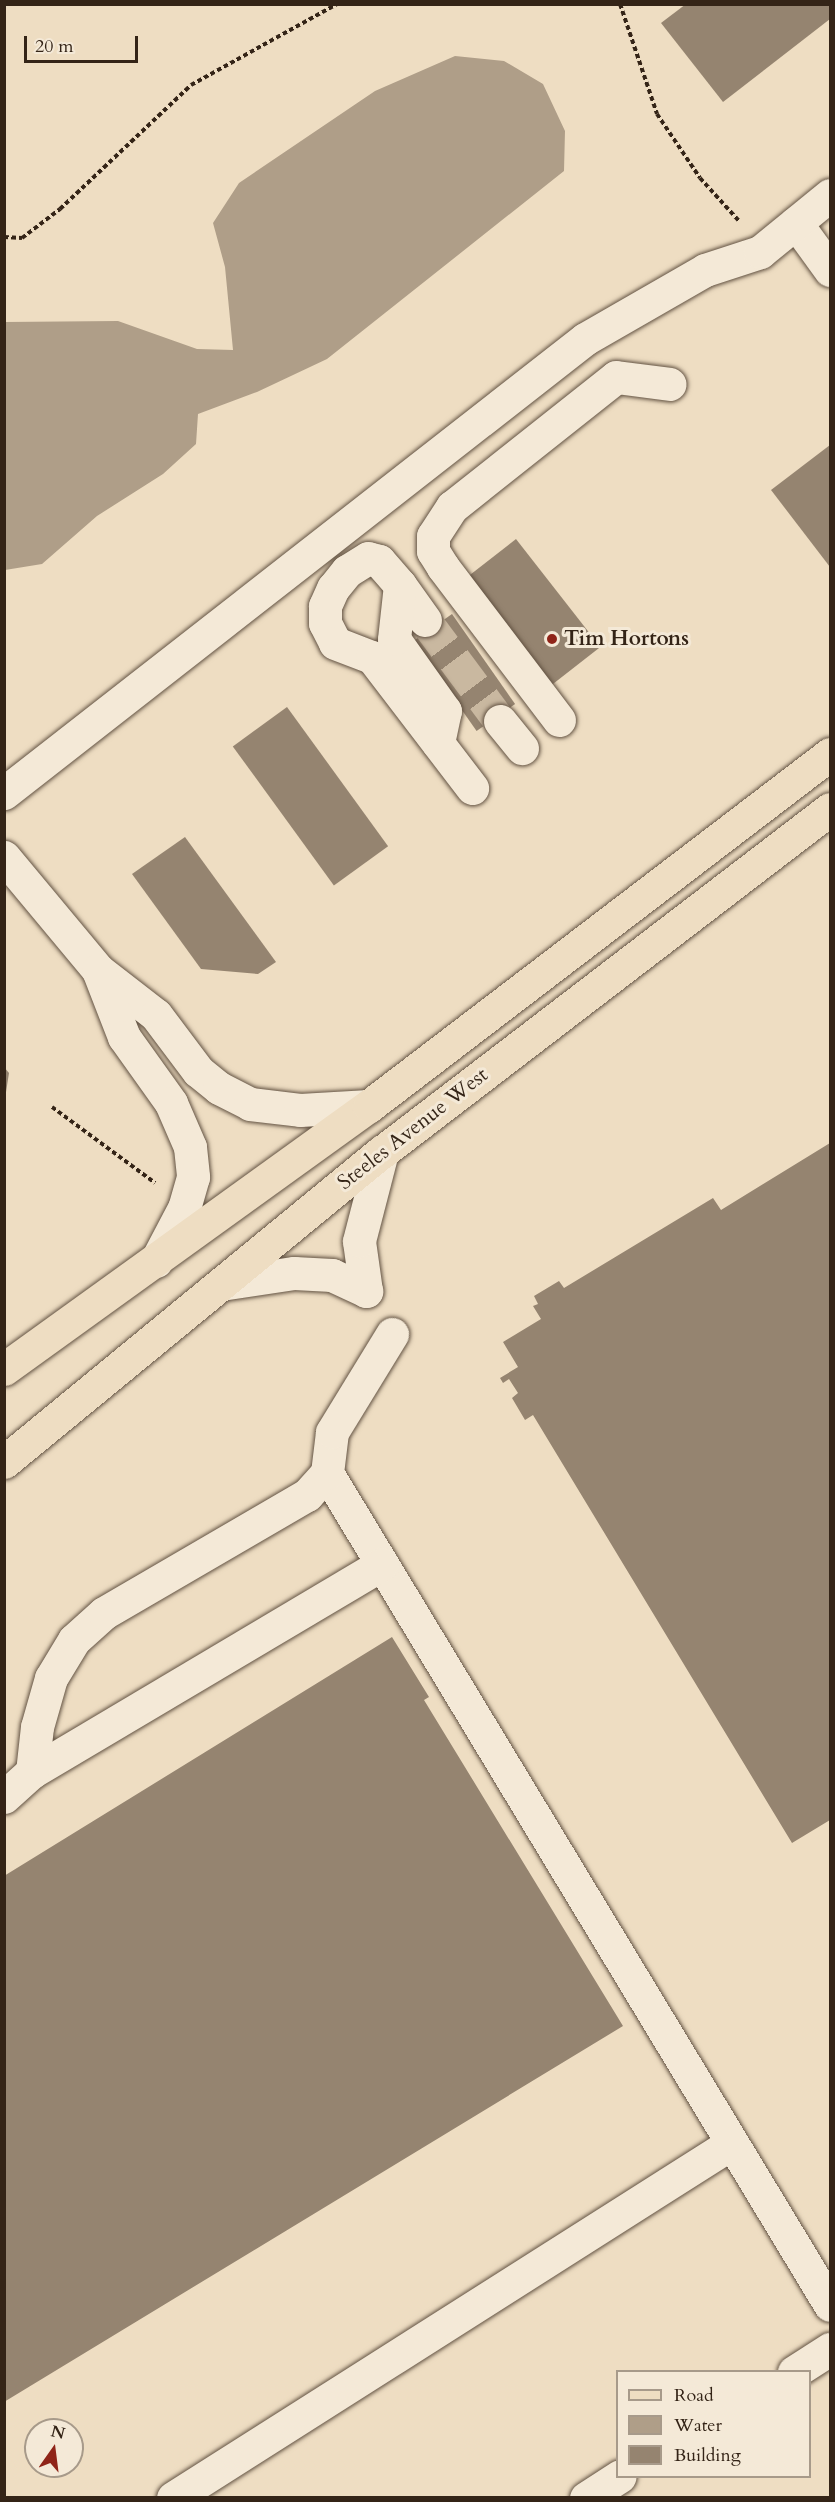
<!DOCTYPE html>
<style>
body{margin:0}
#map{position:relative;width:835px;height:2502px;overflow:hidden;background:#eeddc2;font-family:Cardo,serif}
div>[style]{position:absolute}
.water>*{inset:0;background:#af9e88}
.building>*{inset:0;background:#958470;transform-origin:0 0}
.minor-tunnel>*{height:33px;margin-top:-16.5px;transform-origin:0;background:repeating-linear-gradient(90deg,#c9b8a0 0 33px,transparent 0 49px)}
.path>*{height:4px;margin-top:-2px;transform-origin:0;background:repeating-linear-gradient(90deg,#342417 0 4.5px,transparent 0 7.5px)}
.roads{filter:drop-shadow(0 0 2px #625242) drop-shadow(0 0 2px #625242)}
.minor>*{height:33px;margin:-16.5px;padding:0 16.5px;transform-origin:16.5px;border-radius:16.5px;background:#f4e9d7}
.major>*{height:33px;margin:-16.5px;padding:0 16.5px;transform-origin:16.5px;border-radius:16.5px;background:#eeddc2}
.dots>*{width:16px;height:16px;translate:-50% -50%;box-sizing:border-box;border:3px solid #f4e9d7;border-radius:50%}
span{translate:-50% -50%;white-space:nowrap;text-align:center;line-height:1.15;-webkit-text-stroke:6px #f4e9d7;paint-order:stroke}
.poi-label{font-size:21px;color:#342417;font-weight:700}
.left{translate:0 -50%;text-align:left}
.street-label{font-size:21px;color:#342417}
.frame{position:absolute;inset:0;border:6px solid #342417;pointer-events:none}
.legend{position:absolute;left:616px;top:2370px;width:195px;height:108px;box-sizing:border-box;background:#f4e9d7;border:2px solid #a79a8a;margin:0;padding:8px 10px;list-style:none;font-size:18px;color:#342417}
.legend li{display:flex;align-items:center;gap:12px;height:30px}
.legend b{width:30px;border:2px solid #a79a8a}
.north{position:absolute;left:24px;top:2418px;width:60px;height:60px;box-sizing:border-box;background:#f4e9d7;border:2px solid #a79a8a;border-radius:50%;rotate:14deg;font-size:16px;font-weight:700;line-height:24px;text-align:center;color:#342417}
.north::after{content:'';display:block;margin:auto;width:21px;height:27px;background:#8f2418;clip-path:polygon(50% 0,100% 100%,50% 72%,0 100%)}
.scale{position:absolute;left:24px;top:36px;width:114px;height:27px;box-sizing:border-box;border:3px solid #342417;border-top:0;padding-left:8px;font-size:18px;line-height:21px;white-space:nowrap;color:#342417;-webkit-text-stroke:4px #f4e9d7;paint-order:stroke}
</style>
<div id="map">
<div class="water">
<i style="clip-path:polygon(455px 56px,504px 61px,543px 84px,565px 131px,564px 171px,327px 359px,257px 392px,198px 414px,196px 444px,163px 474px,97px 516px,42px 564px,5px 570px,5px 322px,118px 321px,197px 349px,233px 350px,225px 267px,213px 223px,239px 183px,375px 91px)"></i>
</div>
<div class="building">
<i style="clip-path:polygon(686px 4px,830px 4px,830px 19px,723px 102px,661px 23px)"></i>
<i style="clip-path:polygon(830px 445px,830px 567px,771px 490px)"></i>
<i style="left:516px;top:539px;width:137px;height:61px;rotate:52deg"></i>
<i style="left:452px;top:614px;width:110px;height:47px;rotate:55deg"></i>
<i style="left:287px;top:707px;width:172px;height:67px;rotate:54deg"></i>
<i style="clip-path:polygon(185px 837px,276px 962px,258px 974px,201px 969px,132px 874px)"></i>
<i style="clip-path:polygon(4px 1067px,9px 1073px,6px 1092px,4px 1091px)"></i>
<i style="clip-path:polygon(830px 1143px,830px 1820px,792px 1843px,533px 1415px,525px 1420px,512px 1398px,518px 1393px,509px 1379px,503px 1383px,500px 1378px,518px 1367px,503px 1342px,541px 1319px,533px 1306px,538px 1304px,534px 1296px,559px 1281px,564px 1288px,713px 1198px,721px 1210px)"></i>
<i style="clip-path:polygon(392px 1637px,429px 1697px,424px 1700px,623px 2026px,4px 2402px,4px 1876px)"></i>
</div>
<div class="minor-tunnel">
<i style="left:425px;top:620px;width:126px;rotate:53.4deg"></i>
</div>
<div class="path">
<i style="left:620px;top:4px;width:116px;rotate:71.4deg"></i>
<i style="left:657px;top:114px;width:77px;rotate:56.1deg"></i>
<i style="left:700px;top:178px;width:58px;rotate:47.8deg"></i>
<i style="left:4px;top:237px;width:18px;rotate:3deg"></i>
<i style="left:22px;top:238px;width:48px;rotate:-37.3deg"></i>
<i style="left:60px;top:209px;width:180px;rotate:-43.4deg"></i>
<i style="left:191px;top:85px;width:167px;rotate:-29deg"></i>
<i style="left:52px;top:1107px;width:128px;rotate:36.4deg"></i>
</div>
<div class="roads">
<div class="minor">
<i style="left:796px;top:223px;width:58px;rotate:54.1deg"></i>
<i style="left:400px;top:585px;width:43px;rotate:54.5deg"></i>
<i style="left:559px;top:720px;width:192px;rotate:-127.2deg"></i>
<i style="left:443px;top:567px;width:19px;rotate:-122deg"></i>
<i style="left:433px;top:551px;width:15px;rotate:-90deg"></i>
<i style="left:433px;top:536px;width:35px;rotate:-57deg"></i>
<i style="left:452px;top:507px;width:209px;rotate:-38.4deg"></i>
<i style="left:616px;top:377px;width:54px;rotate:7.4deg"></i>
<i style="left:500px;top:721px;width:35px;rotate:51deg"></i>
<i style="left:438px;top:743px;width:33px;rotate:-78deg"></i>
<i style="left:445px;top:711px;width:88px;rotate:-125.3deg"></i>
<i style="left:394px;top:639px;width:54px;rotate:-83.7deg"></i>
<i style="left:400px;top:585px;width:32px;rotate:-131deg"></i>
<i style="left:379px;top:561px;width:11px;rotate:-165deg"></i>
<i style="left:368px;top:558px;width:25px;rotate:148deg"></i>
<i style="left:347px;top:571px;width:22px;rotate:129deg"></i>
<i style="left:333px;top:588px;width:20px;rotate:114deg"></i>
<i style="left:325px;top:606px;width:17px;rotate:90deg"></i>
<i style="left:325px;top:623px;width:22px;rotate:63deg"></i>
<i style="left:335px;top:643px;width:40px;rotate:21deg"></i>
<i style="left:372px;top:657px;width:165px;rotate:52.6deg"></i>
<i style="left:4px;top:793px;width:737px;rotate:-38deg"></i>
<i style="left:585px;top:339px;width:138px;rotate:-29.9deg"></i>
<i style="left:705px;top:270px;width:58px;rotate:-18.1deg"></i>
<i style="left:760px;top:252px;width:90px;rotate:-39.2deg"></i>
<i style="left:4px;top:857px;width:147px;rotate:50.2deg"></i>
<i style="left:98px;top:970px;width:73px;rotate:37.8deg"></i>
<i style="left:156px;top:1015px;width:70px;rotate:53.1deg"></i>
<i style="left:198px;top:1071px;width:27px;rotate:39deg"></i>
<i style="left:219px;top:1088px;width:35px;rotate:27deg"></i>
<i style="left:250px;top:1104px;width:50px;rotate:6.8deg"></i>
<i style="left:300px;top:1110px;width:69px;rotate:-3.3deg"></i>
<i style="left:98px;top:970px;width:72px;rotate:68.8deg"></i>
<i style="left:124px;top:1037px;width:81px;rotate:54.5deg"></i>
<i style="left:171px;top:1103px;width:48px;rotate:66.6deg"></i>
<i style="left:190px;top:1147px;width:30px;rotate:84deg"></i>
<i style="left:193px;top:1177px;width:32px;rotate:106deg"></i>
<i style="left:184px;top:1208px;width:60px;rotate:117.8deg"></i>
<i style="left:221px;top:1284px;width:74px;rotate:-8.6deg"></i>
<i style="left:294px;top:1273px;width:38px;rotate:3deg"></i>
<i style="left:332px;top:1275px;width:38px;rotate:25deg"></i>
<i style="left:366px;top:1291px;width:50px;rotate:-98deg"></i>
<i style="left:359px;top:1241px;width:92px;rotate:-75.5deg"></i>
<i style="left:327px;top:1473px;width:972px;rotate:58.84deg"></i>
<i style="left:32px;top:1772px;width:407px;rotate:-30.7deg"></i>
<i style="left:4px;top:1797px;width:38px;rotate:-42deg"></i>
<i style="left:32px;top:1772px;width:45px;rotate:-83.7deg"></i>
<i style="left:37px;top:1727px;width:51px;rotate:-74.1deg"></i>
<i style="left:51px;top:1678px;width:44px;rotate:-58.8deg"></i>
<i style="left:74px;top:1640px;width:40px;rotate:-42deg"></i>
<i style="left:104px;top:1613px;width:235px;rotate:-30.2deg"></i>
<i style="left:307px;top:1495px;width:30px;rotate:-48deg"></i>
<i style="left:327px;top:1473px;width:41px;rotate:-83deg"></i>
<i style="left:332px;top:1432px;width:115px;rotate:-58.5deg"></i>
<i style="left:794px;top:2372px;width:43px;rotate:-32.6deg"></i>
<i style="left:173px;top:2498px;width:662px;rotate:-32.42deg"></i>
<i style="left:586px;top:2498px;width:40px;rotate:-32.9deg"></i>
</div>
<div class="major">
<i style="left:4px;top:1369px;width:450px;rotate:-35.8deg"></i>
<i style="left:369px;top:1106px;width:580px;rotate:-37.36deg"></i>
<i style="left:4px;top:1462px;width:489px;rotate:-39.4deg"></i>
<i style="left:382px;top:1152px;width:564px;rotate:-37.44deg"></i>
</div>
</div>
<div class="dots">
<i style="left:552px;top:639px;background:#8f2418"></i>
</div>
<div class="poi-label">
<span class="left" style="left:564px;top:639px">Tim Hortons</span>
</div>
<div class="street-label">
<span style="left:413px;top:1129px;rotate:-38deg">Steeles Avenue West</span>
</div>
<div class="frame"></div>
<ul class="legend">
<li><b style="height:8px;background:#eeddc2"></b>Road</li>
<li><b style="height:16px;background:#af9e88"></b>Water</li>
<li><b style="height:16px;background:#958470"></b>Building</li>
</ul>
<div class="north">N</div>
<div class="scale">20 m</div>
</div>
